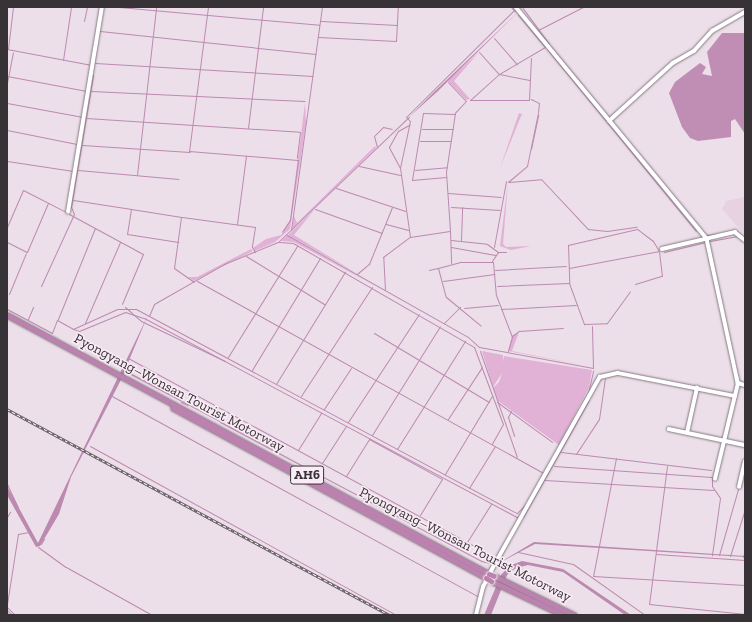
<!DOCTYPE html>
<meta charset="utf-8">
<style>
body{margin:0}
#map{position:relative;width:752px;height:622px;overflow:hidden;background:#ecdfe9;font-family:"Zilla Slab",serif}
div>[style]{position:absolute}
.built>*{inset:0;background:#e6d2e1}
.green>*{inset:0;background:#e1b2d5}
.forest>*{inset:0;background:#c08eb5}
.water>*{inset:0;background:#bc8ab0}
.stream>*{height:1px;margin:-0.5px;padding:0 0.5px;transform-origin:0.5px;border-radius:0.5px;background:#bc8ab0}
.roads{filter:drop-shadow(0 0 1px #857982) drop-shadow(0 0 1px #857982)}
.minor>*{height:3.5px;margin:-1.75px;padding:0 1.75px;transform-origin:1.75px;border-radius:1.75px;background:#fff}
.highway>*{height:5px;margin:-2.5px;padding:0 2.5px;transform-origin:2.5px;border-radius:2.5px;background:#bc82af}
.rail>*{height:2.5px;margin-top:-1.25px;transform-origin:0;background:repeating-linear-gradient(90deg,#faecf6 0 3px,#5e585c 0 6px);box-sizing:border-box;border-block:1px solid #5e585c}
.bridges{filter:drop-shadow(0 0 1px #fff) drop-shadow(0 0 1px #fff)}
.highway-bridge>*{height:5px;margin:-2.5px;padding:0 2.5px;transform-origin:2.5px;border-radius:2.5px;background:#bc82af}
span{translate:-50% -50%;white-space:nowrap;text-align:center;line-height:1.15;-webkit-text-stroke:3px #faecf6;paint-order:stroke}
.shield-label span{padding:1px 3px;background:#faecf6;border:1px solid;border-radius:3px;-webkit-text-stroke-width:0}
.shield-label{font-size:13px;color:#373235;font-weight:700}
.street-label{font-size:14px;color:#373235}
.frame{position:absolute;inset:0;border:8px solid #373235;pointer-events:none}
</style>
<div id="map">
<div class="built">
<i style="clip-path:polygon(745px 197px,745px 235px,722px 209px,726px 201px)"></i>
</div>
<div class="green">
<i style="clip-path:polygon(479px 52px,454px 81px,470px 99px,466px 100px,448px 81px)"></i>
<i style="clip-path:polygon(305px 103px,306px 123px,290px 229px,275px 242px,255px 251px,253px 248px,266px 239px,281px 235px,290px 220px)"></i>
<i style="clip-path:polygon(519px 113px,522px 114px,519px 121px,500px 168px)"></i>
<i style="clip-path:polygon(375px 146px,376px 148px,292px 230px,294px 216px,297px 223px)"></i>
<i style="clip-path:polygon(508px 182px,503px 244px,506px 247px,531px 246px,511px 250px,500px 246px)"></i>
<i style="clip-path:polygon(314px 210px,294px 235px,356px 273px,288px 235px)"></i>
<i style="clip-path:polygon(287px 235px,303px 245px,385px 291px,294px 242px,281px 241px)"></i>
<i style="clip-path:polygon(251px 249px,253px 251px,194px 281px,188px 277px,197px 277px)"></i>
<i style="clip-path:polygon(519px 332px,512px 351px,592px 367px,508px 351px,512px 336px)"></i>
<i style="clip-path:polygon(482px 351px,503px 355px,503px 362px,504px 356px,592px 370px,589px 387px,559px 445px,498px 401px,493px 388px,499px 382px,502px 373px,493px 387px)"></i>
</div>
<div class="forest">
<i style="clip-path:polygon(722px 33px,745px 33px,745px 134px,735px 119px,731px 121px,731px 137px,698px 141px,690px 138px,682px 127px,669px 93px,675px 82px,700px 63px,706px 67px,702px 74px,712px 76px,707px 52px)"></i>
</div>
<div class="water">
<i style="clip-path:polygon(517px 13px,438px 91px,408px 118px,435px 91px)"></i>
<i style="clip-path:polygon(148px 315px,125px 370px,324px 477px,125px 372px,71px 477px,59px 514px,40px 546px,36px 547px,7px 495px,7px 486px,38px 543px)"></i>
<i style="clip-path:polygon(534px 542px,745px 556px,745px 557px,535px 544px,497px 564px)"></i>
<i style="clip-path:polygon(522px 561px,563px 569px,631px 615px,625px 615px,563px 572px,528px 565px,516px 568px,507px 575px,491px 615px,484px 615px,501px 575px,509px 566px)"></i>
</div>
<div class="stream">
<i style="left:119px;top:7px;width:201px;rotate:5.1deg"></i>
<i style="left:208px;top:7px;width:145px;rotate:97.5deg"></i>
<i style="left:189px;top:151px;width:109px;rotate:4.7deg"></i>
<i style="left:298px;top:160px;width:61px;rotate:97.6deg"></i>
<i style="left:290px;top:220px;width:14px;rotate:124deg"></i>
<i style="left:511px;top:7px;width:6px;rotate:45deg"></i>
<i style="left:522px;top:7px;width:46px;rotate:53.9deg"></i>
<i style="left:518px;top:15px;width:42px;rotate:49.8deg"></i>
<i style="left:545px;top:47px;width:53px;rotate:149.6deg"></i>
<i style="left:499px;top:74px;width:39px;rotate:138deg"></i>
<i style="left:470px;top:100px;width:59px"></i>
<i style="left:529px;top:100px;width:42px;rotate:-87.3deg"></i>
<i style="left:84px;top:21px;width:14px;rotate:-78deg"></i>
<i style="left:321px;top:21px;width:76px;rotate:3deg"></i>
<i style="left:538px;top:30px;width:51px;rotate:-27.1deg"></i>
<i style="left:100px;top:31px;width:217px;rotate:6.1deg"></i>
<i style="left:318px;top:37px;width:78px;rotate:2.9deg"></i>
<i style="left:396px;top:41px;width:34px;rotate:-87deg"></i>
<i style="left:494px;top:38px;width:35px;rotate:49deg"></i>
<i style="left:550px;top:46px;width:47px;rotate:50.2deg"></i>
<i style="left:7px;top:49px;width:86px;rotate:10.8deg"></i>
<i style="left:8px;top:49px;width:42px;rotate:-83.2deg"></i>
<i style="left:547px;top:49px;width:235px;rotate:50.7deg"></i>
<i style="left:479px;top:52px;width:30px;rotate:48deg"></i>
<i style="left:499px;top:74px;width:31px;rotate:11deg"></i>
<i style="left:63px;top:60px;width:54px;rotate:-81.4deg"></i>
<i style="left:95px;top:63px;width:218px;rotate:3.4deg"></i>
<i style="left:7px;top:76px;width:81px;rotate:10.6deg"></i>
<i style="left:448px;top:82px;width:26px;rotate:47deg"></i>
<i style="left:466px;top:101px;width:16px;rotate:133deg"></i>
<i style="left:455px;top:113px;width:60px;rotate:98.7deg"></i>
<i style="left:446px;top:172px;width:59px;rotate:86.1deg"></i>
<i style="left:7px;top:83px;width:31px;rotate:-79deg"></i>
<i style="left:91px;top:91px;width:214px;rotate:2.7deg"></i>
<i style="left:531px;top:99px;width:9px;rotate:27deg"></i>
<i style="left:539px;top:103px;width:9px;rotate:96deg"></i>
<i style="left:7px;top:103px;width:77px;rotate:10.4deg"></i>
<i style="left:86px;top:118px;width:214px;rotate:3.7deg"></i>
<i style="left:300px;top:132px;width:26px;rotate:97deg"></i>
<i style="left:248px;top:128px;width:122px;rotate:-82.9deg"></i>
<i style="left:422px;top:129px;width:31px"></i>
<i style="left:7px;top:130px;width:71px;rotate:11.3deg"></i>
<i style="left:420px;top:141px;width:31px"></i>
<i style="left:82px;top:145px;width:108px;rotate:3.7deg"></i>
<i style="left:377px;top:147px;width:11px;rotate:-105deg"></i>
<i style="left:374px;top:136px;width:13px;rotate:-45deg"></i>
<i style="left:383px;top:127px;width:9px;rotate:13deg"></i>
<i style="left:531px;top:149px;width:35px;rotate:-78deg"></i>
<i style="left:7px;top:161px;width:67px;rotate:8.6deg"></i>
<i style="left:359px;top:166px;width:42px;rotate:12.4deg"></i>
<i style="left:400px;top:168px;width:48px;rotate:-78deg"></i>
<i style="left:410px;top:121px;width:6px;rotate:-135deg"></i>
<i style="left:406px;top:117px;width:152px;rotate:-44.7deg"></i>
<i style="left:78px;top:170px;width:101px;rotate:5.1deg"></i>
<i style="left:415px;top:170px;width:32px;rotate:-5deg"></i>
<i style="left:137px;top:175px;width:169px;rotate:-83.5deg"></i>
<i style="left:446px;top:177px;width:34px;rotate:175deg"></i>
<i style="left:412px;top:180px;width:68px;rotate:-80.7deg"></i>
<i style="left:423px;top:113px;width:32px;rotate:2deg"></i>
<i style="left:508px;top:182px;width:25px;rotate:-40deg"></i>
<i style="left:527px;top:166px;width:54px;rotate:-78.3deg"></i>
<i style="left:509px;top:182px;width:32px;rotate:-5deg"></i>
<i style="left:541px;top:179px;width:69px;rotate:46.8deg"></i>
<i style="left:588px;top:229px;width:19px;rotate:6deg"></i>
<i style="left:607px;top:231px;width:30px;rotate:-8deg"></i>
<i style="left:336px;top:188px;width:73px;rotate:18.4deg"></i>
<i style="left:448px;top:193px;width:53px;rotate:4.3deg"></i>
<i style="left:73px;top:200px;width:59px;rotate:8.8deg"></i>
<i style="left:131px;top:209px;width:25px;rotate:99deg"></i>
<i style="left:127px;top:234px;width:52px;rotate:8.9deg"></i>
<i style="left:451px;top:207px;width:49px;rotate:3.5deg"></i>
<i style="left:131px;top:209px;width:51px;rotate:9.1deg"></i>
<i style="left:181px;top:217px;width:51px;rotate:97.8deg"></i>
<i style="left:174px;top:268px;width:24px;rotate:35deg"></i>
<i style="left:315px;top:209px;width:71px;rotate:19.7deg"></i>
<i style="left:69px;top:214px;width:84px;rotate:28.4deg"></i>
<i style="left:143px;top:254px;width:54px;rotate:112.8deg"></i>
<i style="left:182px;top:217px;width:74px;rotate:7.8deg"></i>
<i style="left:255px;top:227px;width:20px;rotate:99deg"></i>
<i style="left:252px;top:247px;width:6px;rotate:59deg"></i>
<i style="left:237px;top:224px;width:69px;rotate:-82.5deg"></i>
<i style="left:386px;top:224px;width:23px;rotate:15deg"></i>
<i style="left:7px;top:227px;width:40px;rotate:-66.6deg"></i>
<i style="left:23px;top:190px;width:48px;rotate:27.1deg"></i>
<i style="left:291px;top:230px;width:225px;rotate:-82.1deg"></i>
<i style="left:287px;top:235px;width:208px;rotate:29.4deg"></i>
<i style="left:468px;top:337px;width:15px;rotate:42deg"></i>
<i style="left:479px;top:347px;width:116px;rotate:10.4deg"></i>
<i style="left:593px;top:368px;width:42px;rotate:-91.4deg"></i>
<i style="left:706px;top:235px;width:12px;rotate:-5deg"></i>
<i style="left:410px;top:237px;width:40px;rotate:-8.5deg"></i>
<i style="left:450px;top:231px;width:32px;rotate:88deg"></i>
<i style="left:451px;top:240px;width:36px;rotate:6deg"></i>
<i style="left:487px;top:244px;width:14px;rotate:36deg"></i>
<i style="left:461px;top:240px;width:33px;rotate:-88deg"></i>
<i style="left:710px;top:241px;width:27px;rotate:-10deg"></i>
<i style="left:7px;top:242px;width:22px;rotate:27deg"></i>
<i style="left:27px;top:252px;width:53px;rotate:-66.8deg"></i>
<i style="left:279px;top:242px;width:14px;rotate:4deg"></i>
<i style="left:293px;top:243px;width:209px;rotate:29.9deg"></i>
<i style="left:474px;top:347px;width:82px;rotate:69.4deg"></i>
<i style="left:503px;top:424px;width:23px;rotate:119deg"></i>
<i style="left:451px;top:247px;width:45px;rotate:10.3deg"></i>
<i style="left:494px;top:247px;width:67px;rotate:-79.7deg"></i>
<i style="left:664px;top:252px;width:43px;rotate:-13.4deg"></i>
<i style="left:246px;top:256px;width:92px;rotate:31.6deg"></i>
<i style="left:492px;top:261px;width:11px;rotate:-56deg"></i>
<i style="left:498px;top:252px;width:8px"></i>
<i style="left:438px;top:268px;width:24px;rotate:-15deg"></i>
<i style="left:461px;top:262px;width:32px"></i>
<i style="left:493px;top:262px;width:33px;rotate:85deg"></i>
<i style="left:496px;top:295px;width:45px;rotate:69.1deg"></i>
<i style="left:512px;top:337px;width:15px;rotate:106deg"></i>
<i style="left:569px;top:268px;width:92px;rotate:-10.7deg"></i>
<i style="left:659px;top:251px;width:12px;rotate:-121deg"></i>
<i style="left:653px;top:241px;width:20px;rotate:-143deg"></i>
<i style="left:637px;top:229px;width:71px;rotate:166.9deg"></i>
<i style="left:568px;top:245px;width:38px;rotate:88deg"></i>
<i style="left:569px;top:283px;width:44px;rotate:69.9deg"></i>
<i style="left:584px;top:324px;width:23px;rotate:-2deg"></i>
<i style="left:607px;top:323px;width:39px;rotate:-54deg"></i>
<i style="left:429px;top:270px;width:9px;rotate:-13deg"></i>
<i style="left:438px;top:268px;width:30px;rotate:75deg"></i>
<i style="left:446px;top:297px;width:45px;rotate:39.6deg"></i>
<i style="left:495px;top:270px;width:71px;rotate:-3.2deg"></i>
<i style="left:357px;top:274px;width:16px;rotate:-40deg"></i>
<i style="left:369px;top:264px;width:61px;rotate:-68deg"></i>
<i style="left:197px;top:281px;width:396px;rotate:29deg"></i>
<i style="left:443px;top:281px;width:52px;rotate:-7.7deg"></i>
<i style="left:635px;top:284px;width:28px;rotate:-17deg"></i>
<i style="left:662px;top:276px;width:24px;rotate:-97deg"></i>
<i style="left:41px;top:286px;width:79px;rotate:-65.4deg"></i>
<i style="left:74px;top:214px;width:8px;rotate:-113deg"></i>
<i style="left:71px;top:207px;width:134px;rotate:-80.5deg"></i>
<i style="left:497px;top:286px;width:72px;rotate:-2.4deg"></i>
<i style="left:385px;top:290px;width:33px;rotate:-93deg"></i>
<i style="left:383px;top:257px;width:34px;rotate:-37deg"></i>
<i style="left:410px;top:237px;width:70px;rotate:-98.2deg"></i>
<i style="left:400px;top:168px;width:24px;rotate:-118deg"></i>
<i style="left:389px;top:147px;width:18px;rotate:-61deg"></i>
<i style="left:398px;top:131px;width:13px;rotate:-29deg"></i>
<i style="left:9px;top:294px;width:44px;rotate:-67.5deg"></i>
<i style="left:125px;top:307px;width:21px;rotate:41deg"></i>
<i style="left:141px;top:321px;width:93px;rotate:25.5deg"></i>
<i style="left:464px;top:308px;width:34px;rotate:-5deg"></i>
<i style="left:7px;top:309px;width:51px;rotate:28.1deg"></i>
<i style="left:52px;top:333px;width:14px;rotate:-69deg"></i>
<i style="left:57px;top:320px;width:18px;rotate:29deg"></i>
<i style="left:73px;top:329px;width:48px;rotate:-24.4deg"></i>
<i style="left:117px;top:309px;width:19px"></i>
<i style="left:136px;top:309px;width:432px;rotate:28.2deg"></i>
<i style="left:517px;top:513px;width:14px;rotate:-45deg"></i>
<i style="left:527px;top:503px;width:126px;rotate:-61deg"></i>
<i style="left:588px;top:393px;width:23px;rotate:-77deg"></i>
<i style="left:501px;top:309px;width:75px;rotate:-3.1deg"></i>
<i style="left:149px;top:316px;width:13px;rotate:-67deg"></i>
<i style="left:154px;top:304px;width:81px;rotate:-29.7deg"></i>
<i style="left:224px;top:264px;width:58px;rotate:-22.2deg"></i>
<i style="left:278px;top:242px;width:181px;rotate:-43.7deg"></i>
<i style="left:28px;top:319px;width:13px;rotate:-67deg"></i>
<i style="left:58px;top:319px;width:98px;rotate:-67.9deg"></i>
<i style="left:85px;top:323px;width:88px;rotate:-66.6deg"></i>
<i style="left:444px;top:323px;width:23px;rotate:-45deg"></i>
<i style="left:73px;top:329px;width:6px;rotate:18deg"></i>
<i style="left:79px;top:331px;width:50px;rotate:-22.4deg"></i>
<i style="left:125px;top:312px;width:20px;rotate:18deg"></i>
<i style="left:144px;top:318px;width:424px;rotate:28.1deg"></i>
<i style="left:518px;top:518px;width:36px;rotate:118deg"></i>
<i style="left:374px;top:333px;width:134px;rotate:31deg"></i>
<i style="left:512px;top:336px;width:9px;rotate:-36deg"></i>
<i style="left:519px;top:331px;width:44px;rotate:-3.9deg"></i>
<i style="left:480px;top:351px;width:112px;rotate:70.8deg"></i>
<i style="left:228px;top:357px;width:131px;rotate:-58.1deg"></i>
<i style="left:128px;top:358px;width:419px;rotate:28.5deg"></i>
<i style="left:252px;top:370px;width:131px;rotate:-58.7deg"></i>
<i style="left:276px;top:384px;width:132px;rotate:-58.4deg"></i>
<i style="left:110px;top:395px;width:421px;rotate:28.7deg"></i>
<i style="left:301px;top:396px;width:130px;rotate:-56.9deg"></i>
<i style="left:181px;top:402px;width:7px;rotate:27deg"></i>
<i style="left:497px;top:402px;width:68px;rotate:36deg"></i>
<i style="left:324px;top:409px;width:49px;rotate:-56.6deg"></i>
<i style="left:511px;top:411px;width:7px;rotate:117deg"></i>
<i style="left:508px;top:417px;width:20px;rotate:72deg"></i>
<i style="left:448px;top:419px;width:62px;rotate:-56.8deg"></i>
<i style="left:220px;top:422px;width:296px;rotate:28deg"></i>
<i style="left:481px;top:561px;width:13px;rotate:13deg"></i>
<i style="left:348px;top:422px;width:129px;rotate:-56.7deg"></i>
<i style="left:372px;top:435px;width:128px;rotate:-58deg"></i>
<i style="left:90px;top:446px;width:350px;rotate:28.9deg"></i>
<i style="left:397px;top:449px;width:128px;rotate:-57.8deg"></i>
<i style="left:298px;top:450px;width:44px;rotate:-58.1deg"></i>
<i style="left:561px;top:452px;width:151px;rotate:6.8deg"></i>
<i style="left:576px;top:454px;width:42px;rotate:-56.7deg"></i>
<i style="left:599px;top:419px;width:41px;rotate:-81.7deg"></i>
<i style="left:616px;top:458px;width:120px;rotate:101deg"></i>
<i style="left:593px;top:576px;width:152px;rotate:3.4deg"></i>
<i style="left:322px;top:463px;width:44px;rotate:-57deg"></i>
<i style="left:554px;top:466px;width:158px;rotate:4deg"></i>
<i style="left:712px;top:477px;width:9px;rotate:90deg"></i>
<i style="left:712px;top:486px;width:14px;rotate:56deg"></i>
<i style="left:720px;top:498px;width:58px;rotate:98deg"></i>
<i style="left:667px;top:466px;width:139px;rotate:97.4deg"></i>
<i style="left:649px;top:604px;width:97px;rotate:5.9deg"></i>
<i style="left:445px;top:474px;width:91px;rotate:-58.9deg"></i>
<i style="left:346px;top:476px;width:44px;rotate:-58.1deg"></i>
<i style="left:369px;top:439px;width:83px;rotate:28.7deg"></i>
<i style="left:442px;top:479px;width:42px;rotate:121.4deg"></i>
<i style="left:545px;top:480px;width:169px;rotate:3.4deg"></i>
<i style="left:7px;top:484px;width:26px;rotate:65deg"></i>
<i style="left:469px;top:488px;width:49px;rotate:-58.2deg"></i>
<i style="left:7px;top:517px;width:6px;rotate:-59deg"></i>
<i style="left:523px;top:517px;width:134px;rotate:-60.6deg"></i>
<i style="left:467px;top:542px;width:45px;rotate:-57.7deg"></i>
<i style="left:41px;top:544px;width:6px;rotate:-59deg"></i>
<i style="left:38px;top:547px;width:34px;rotate:36deg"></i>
<i style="left:66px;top:567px;width:98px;rotate:29.2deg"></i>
<i style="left:518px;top:552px;width:56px;rotate:12.3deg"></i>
<i style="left:573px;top:564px;width:88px;rotate:35.3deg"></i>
<i style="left:656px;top:554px;width:89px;rotate:3.9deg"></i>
<i style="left:719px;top:555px;width:69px;rotate:-73.9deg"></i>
<i style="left:730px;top:556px;width:49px;rotate:-72.3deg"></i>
<i style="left:743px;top:557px;width:7px;rotate:-74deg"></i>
<i style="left:498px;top:563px;width:9px;rotate:-63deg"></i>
<i style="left:7px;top:604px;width:71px;rotate:-81.1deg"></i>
<i style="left:18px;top:534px;width:11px;rotate:-10deg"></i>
<i style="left:7px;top:607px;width:11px;rotate:45deg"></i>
<i style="left:7px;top:610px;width:7px;rotate:45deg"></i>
<i style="left:7px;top:613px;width:4px;rotate:34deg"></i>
</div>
<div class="roads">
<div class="minor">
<i style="left:516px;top:7px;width:301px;rotate:50.5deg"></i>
<i style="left:707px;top:239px;width:142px;rotate:77.8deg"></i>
<i style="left:737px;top:378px;width:5px;rotate:79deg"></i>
<i style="left:738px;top:383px;width:7px;rotate:16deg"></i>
<i style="left:609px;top:121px;width:86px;rotate:-42.2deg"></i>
<i style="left:673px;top:63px;width:24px;rotate:-30deg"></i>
<i style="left:694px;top:51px;width:27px;rotate:-48deg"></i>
<i style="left:712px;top:31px;width:38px;rotate:-30deg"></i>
<i style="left:68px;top:212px;width:208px;rotate:-80.6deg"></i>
<i style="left:662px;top:249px;width:75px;rotate:-13.1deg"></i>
<i style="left:735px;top:232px;width:13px;rotate:39deg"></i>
<i style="left:669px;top:429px;width:78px;rotate:11.9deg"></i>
<i style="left:687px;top:433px;width:46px;rotate:-77.5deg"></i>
<i style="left:715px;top:479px;width:99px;rotate:-76.5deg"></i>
<i style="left:739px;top:487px;width:26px;rotate:-77deg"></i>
<i style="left:476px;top:615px;width:29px;rotate:-76deg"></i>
<i style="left:483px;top:587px;width:28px;rotate:-63deg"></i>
<i style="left:496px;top:562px;width:212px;rotate:-60.7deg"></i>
<i style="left:600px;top:377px;width:18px;rotate:-13deg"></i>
<i style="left:618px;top:373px;width:119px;rotate:11.1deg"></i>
</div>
<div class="highway">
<i style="left:7px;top:315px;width:547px;rotate:28.25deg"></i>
<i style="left:173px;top:408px;width:356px;rotate:28.5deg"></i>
<i style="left:494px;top:576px;width:89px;rotate:26deg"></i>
<i style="left:491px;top:581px;width:80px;rotate:25.3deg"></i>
</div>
</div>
<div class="rail">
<i style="left:7px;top:409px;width:434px;rotate:28.3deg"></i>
</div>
<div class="bridges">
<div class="highway-bridge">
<i style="left:489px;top:574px;width:5px;rotate:22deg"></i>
<i style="left:486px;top:578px;width:6px;rotate:31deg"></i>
</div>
</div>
<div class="shield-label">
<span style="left:307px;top:475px">AH6</span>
</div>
<div class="street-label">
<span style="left:179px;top:393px;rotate:28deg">Pyongyang–Wonsan Tourist Motorway</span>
<span style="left:465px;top:545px;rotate:27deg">Pyongyang–Wonsan Tourist Motorway</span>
</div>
<div class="frame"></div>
</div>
